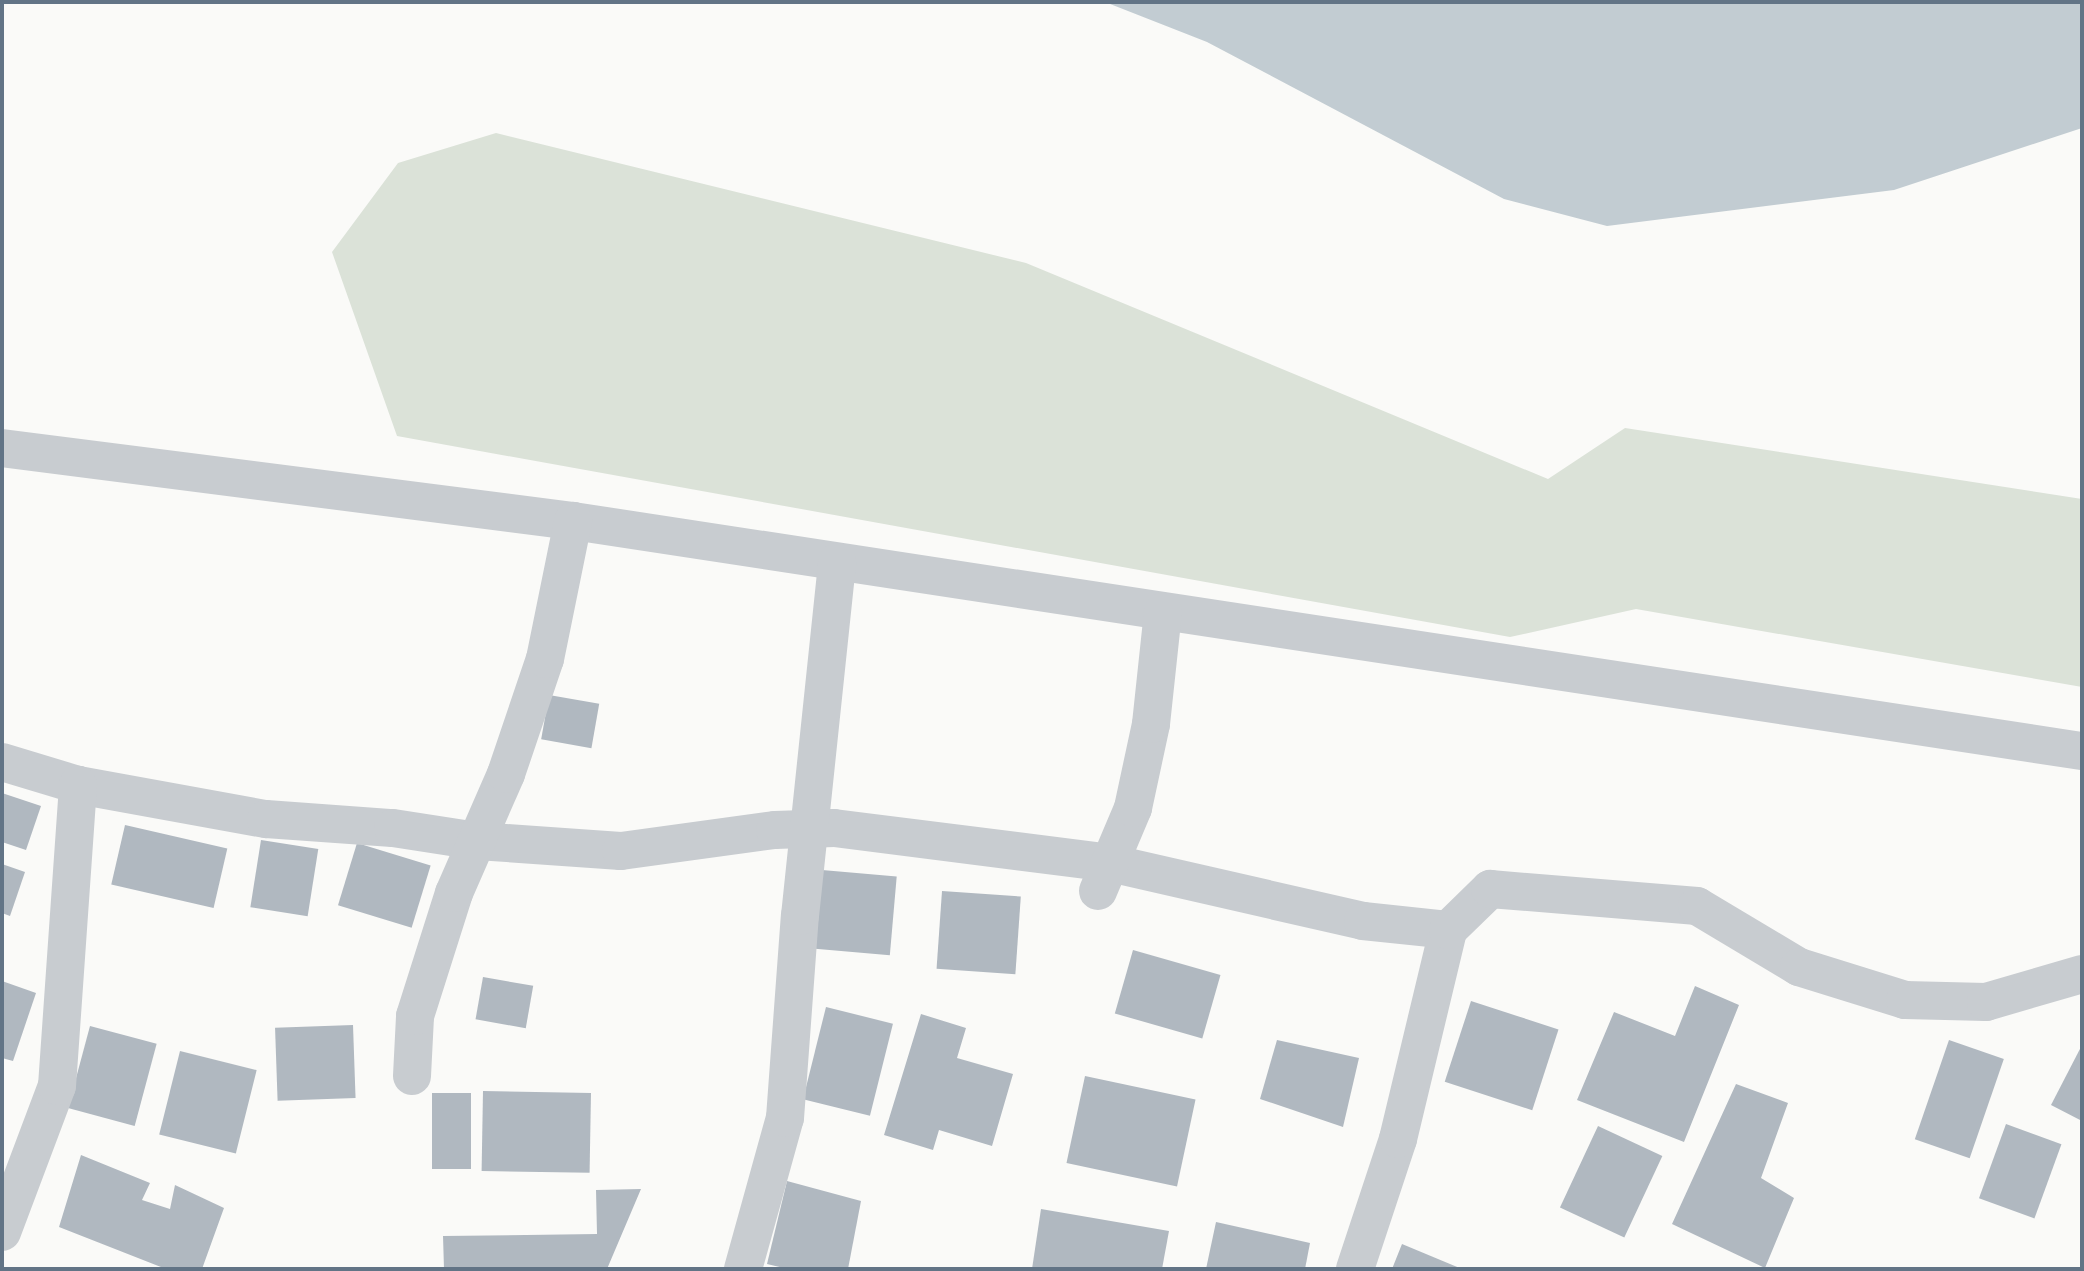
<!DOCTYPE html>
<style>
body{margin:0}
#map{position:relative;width:2084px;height:1271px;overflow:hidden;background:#fafaf8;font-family:"Titillium Web",sans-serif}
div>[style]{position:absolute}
.green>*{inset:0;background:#dbe2d8}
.water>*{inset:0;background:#c2ccd2}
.building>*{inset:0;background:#b0b8c0;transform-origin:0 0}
.minor>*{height:38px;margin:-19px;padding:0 19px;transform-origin:19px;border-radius:19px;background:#c8ccd0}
span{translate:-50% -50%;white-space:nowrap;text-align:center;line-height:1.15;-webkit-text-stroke:7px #fff;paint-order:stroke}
.frame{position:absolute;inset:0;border:4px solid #627486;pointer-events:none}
</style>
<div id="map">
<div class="green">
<i style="clip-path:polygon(496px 133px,1026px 263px,1548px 479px,1625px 428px,2082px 499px,2082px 687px,1636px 609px,1510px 637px,397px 436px,332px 252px,398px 163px)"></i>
</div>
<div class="water">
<i style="clip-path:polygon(1105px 2px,2082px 2px,2082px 128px,1894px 190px,1607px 226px,1504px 199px,1207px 42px)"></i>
</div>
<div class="building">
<i style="left:549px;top:695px;width:51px;height:45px;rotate:10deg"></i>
<i style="clip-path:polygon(2px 793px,41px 806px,26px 850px,2px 842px)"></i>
<i style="left:125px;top:825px;width:105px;height:61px;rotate:13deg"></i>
<i style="left:261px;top:840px;width:58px;height:68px;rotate:9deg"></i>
<i style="left:357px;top:843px;width:77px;height:65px;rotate:17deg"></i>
<i style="clip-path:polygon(2px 864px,25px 872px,10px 916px,2px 913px)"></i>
<i style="left:822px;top:870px;width:75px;height:79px;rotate:5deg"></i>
<i style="left:942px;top:891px;width:79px;height:78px;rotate:4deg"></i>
<i style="left:1133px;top:950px;width:91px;height:66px;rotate:16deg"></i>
<i style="left:483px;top:977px;width:51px;height:43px;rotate:10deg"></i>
<i style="clip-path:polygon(2px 981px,36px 993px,13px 1061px,2px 1058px)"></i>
<i style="clip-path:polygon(1695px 986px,1739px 1005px,1684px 1142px,1577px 1100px,1614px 1012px,1675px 1036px)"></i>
<i style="left:1471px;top:1001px;width:92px;height:85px;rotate:18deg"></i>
<i style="left:826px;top:1007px;width:69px;height:95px;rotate:14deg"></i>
<i style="clip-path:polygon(921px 1014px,966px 1028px,957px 1058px,1013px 1074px,992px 1146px,939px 1130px,933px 1150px,884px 1135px)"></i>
<i style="left:353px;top:1025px;width:73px;height:78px;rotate:88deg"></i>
<i style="left:90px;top:1026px;width:69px;height:85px;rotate:15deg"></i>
<i style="clip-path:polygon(1277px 1040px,1359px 1058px,1343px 1127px,1260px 1099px)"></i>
<i style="left:1949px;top:1040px;width:58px;height:105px;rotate:19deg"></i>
<i style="clip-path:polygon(2082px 1045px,2082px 1121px,2051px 1105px)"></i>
<i style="left:180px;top:1051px;width:79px;height:86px;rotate:14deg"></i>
<i style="left:1085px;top:1076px;width:113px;height:89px;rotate:12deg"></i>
<i style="clip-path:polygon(1736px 1084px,1788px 1103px,1761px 1178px,1794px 1198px,1765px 1268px,1672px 1224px)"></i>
<i style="left:483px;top:1091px;width:108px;height:80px;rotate:1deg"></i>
<i style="left:432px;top:1093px;width:39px;height:76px"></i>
<i style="left:2006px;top:1124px;width:59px;height:79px;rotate:20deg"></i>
<i style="left:1598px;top:1126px;width:71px;height:90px;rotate:25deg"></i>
<i style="clip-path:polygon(81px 1155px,150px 1183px,142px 1200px,170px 1209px,175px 1185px,224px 1208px,202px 1269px,166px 1269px,59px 1227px)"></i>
<i style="clip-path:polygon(787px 1181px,861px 1201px,848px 1269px,788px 1269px,767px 1264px)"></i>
<i style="clip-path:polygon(641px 1189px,607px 1269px,444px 1269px,443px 1236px,597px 1234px,596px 1190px)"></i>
<i style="clip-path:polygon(1041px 1209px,1169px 1231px,1162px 1269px,1032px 1269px)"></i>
<i style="clip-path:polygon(1216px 1222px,1310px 1243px,1305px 1269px,1206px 1269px)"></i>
<i style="clip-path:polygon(1402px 1244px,1462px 1269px,1392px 1269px)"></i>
</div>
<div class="minor">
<i style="left:2px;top:448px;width:576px;rotate:7.29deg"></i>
<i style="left:573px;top:521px;width:1526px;rotate:8.67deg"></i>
<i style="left:2px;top:762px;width:79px;rotate:16.8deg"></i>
<i style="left:78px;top:785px;width:191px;rotate:10.3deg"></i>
<i style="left:266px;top:819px;width:127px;rotate:4.1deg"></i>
<i style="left:393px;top:828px;width:85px;rotate:8.8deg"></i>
<i style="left:477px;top:841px;width:144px;rotate:4deg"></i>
<i style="left:621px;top:851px;width:155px;rotate:-7.8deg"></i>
<i style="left:775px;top:830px;width:59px;rotate:-1.9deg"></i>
<i style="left:834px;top:828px;width:278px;rotate:7.2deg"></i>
<i style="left:1110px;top:863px;width:260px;rotate:12.9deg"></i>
<i style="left:1363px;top:921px;width:85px;rotate:6deg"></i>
<i style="left:1098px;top:891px;width:90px;rotate:-67.1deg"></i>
<i style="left:1133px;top:808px;width:86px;rotate:-77.9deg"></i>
<i style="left:1151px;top:724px;width:113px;rotate:-83.9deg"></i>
<i style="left:412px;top:1076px;width:60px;rotate:-87.1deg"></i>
<i style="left:415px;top:1016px;width:129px;rotate:-72.4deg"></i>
<i style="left:454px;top:893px;width:130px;rotate:-66.4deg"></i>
<i style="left:506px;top:774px;width:121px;rotate:-71.3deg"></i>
<i style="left:545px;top:659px;width:141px;rotate:-78.5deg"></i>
<i style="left:2px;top:1232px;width:156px;rotate:-69.4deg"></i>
<i style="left:57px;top:1086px;width:302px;rotate:-86deg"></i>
<i style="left:743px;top:1269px;width:157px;rotate:-74.5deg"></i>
<i style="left:785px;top:1118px;width:203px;rotate:-85.8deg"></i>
<i style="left:800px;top:916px;width:356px;rotate:-84deg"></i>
<i style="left:1355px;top:1269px;width:137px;rotate:-71.7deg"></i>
<i style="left:1398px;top:1139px;width:215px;rotate:-76.5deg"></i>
<i style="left:1448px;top:930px;width:59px;rotate:-44.3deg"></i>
<i style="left:1490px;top:889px;width:208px;rotate:4.7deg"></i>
<i style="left:1697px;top:906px;width:119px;rotate:30.9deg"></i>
<i style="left:1799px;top:967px;width:111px;rotate:17.3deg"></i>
<i style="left:1905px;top:1000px;width:81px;rotate:1.4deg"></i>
<i style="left:1986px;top:1002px;width:100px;rotate:-16.3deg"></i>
</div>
<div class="frame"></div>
</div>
